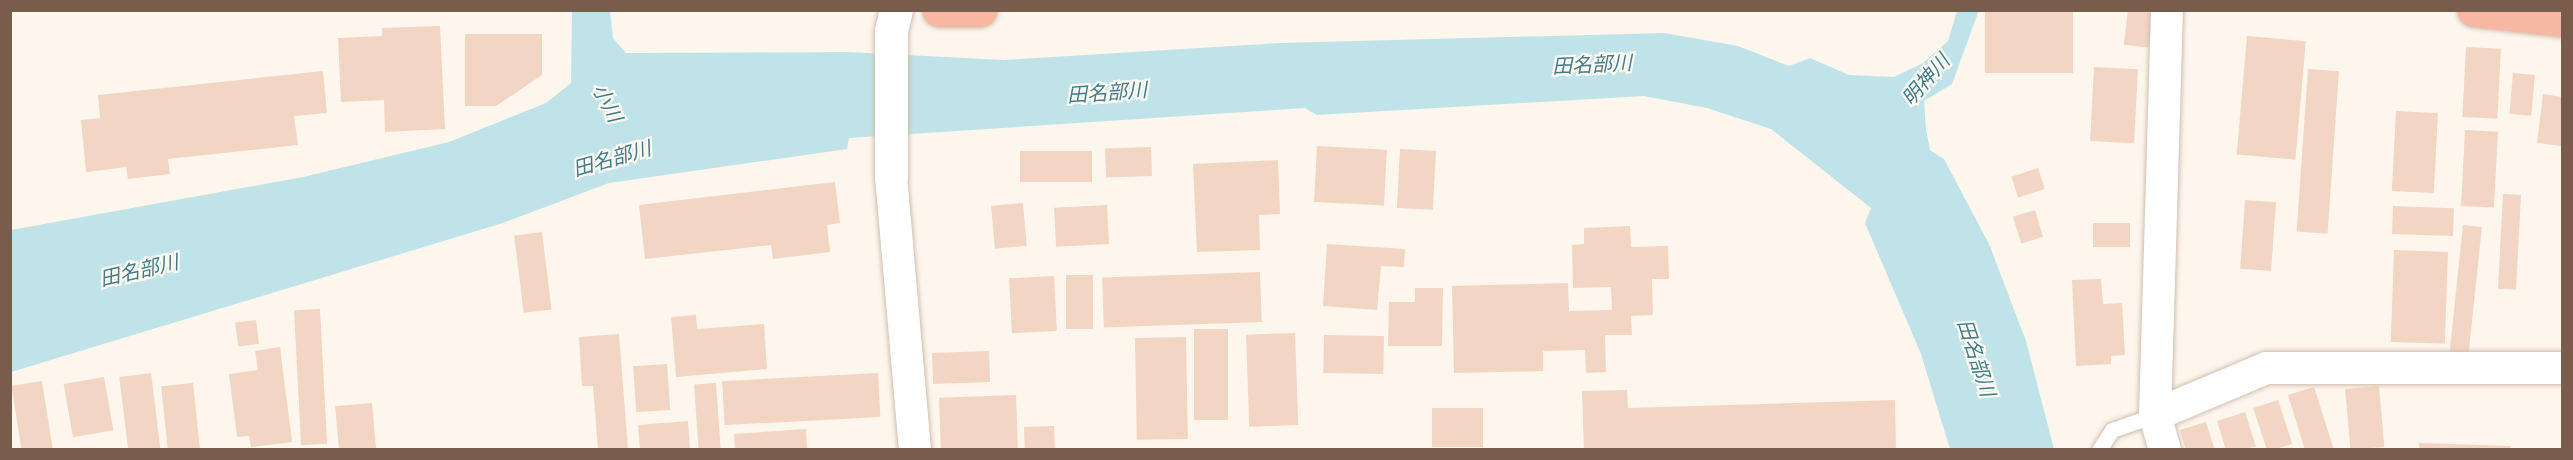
<!DOCTYPE html>
<meta charset="utf-8">
<style>
body{margin:0}
#map{position:relative;width:2573px;height:460px;overflow:hidden;background:#fdf6ec;font-family:Helvetica,"Noto Sans JP",sans-serif}
div>[style]{position:absolute}
.water>*{inset:0;background:#bfe3e8}
.building>*{inset:0;background:#f3d5c3;transform-origin:0 0}
.roads{filter:drop-shadow(0 0 2px #d1beb0) drop-shadow(0 0 2px #d1beb0)}
.lane>*{height:15px;margin:-7.5px;padding:0 7.5px;transform-origin:7.5px;border-radius:7.5px;background:#fff}
.street>*{height:32px;margin:-16px;padding:0 16px;transform-origin:16px;border-radius:16px;background:#fff}
.secondary>*{height:33px;margin:-16.5px;padding:0 16.5px;transform-origin:16.5px;border-radius:16.5px;background:#fff}
.highway>*{height:33px;margin:-16.5px;padding:0 16.5px;transform-origin:16.5px;border-radius:16.5px;background:#f7b7a3}
span{translate:-50% -50%;white-space:nowrap;text-align:center;line-height:1.15;-webkit-text-stroke:4.5px #fffaf3;paint-order:stroke}
.water-label{font-size:20px;color:#437c86;font-style:italic}
.frame{position:absolute;inset:0;border:12px solid #7a5c4d;pointer-events:none}
</style>
<div id="map">
<div class="water">
<i style="clip-path:polygon(1979px 10px,1952px 84px,1924px 101px,1926px 129px,1930px 150px,1944px 159px,1989px 244px,2026px 341px,2054px 449px,1950px 449px,1921px 354px,1865px 223px,1871px 208px,1771px 129px,1707px 108px,1644px 96px,1317px 115px,1305px 108px,849px 138px,847px 149px,609px 183px,503px 223px,11px 372px,11px 230px,303px 177px,449px 142px,546px 103px,571px 83px,572px 11px,610px 11px,613px 38px,626px 53px,848px 52px,1004px 60px,1280px 43px,1664px 33px,1738px 46px,1789px 66px,1810px 58px,1849px 75px,1894px 77px,1923px 63px,1948px 41px,1957px 11px)"></i>
</div>
<div class="building">
<i style="left:1985px;top:10px;width:88px;height:63px"></i>
<i style="left:2128px;top:10px;width:25px;height:35px;rotate:7deg"></i>
<i style="clip-path:polygon(440px 26px,445px 129px,385px 132px,384px 100px,341px 102px,338px 38px,382px 36px,382px 28px)"></i>
<i style="clip-path:polygon(465px 34px,542px 34px,542px 75px,496px 106px,465px 106px)"></i>
<i style="left:2247px;top:36px;width:59px;height:119px;rotate:5deg"></i>
<i style="left:2466px;top:47px;width:35px;height:70px;rotate:3deg"></i>
<i style="left:2094px;top:67px;width:44px;height:74px;rotate:3deg"></i>
<i style="left:2308px;top:69px;width:31px;height:163px;rotate:4deg"></i>
<i style="clip-path:polygon(323px 71px,327px 113px,294px 116px,298px 145px,168px 159px,170px 174px,128px 179px,126px 167px,86px 172px,81px 120px,100px 118px,98px 95px)"></i>
<i style="left:2513px;top:73px;width:22px;height:41px;rotate:5deg"></i>
<i style="clip-path:polygon(2543px 94px,2562px 97px,2562px 146px,2537px 143px)"></i>
<i style="left:2396px;top:111px;width:42px;height:80px;rotate:3deg"></i>
<i style="left:2465px;top:130px;width:33px;height:76px;rotate:3deg"></i>
<i style="left:1317px;top:146px;width:70px;height:56px;rotate:3deg"></i>
<i style="left:1151px;top:147px;width:29px;height:46px;rotate:88deg"></i>
<i style="left:1400px;top:149px;width:36px;height:59px;rotate:3deg"></i>
<i style="left:1092px;top:151px;width:31px;height:72px;rotate:90deg"></i>
<i style="clip-path:polygon(1278px 160px,1280px 214px,1259px 215px,1260px 250px,1197px 252px,1193px 164px)"></i>
<i style="left:2038px;top:168px;width:22px;height:28px;rotate:72deg"></i>
<i style="clip-path:polygon(835px 182px,840px 223px,827px 225px,830px 252px,773px 259px,771px 245px,645px 259px,639px 205px)"></i>
<i style="left:2503px;top:194px;width:18px;height:95px;rotate:3deg"></i>
<i style="left:2245px;top:200px;width:31px;height:69px;rotate:4deg"></i>
<i style="left:1023px;top:203px;width:43px;height:32px;rotate:85deg"></i>
<i style="left:1107px;top:205px;width:39px;height:53px;rotate:87deg"></i>
<i style="left:2393px;top:206px;width:61px;height:28px;rotate:2deg"></i>
<i style="left:2035px;top:210px;width:28px;height:23px;rotate:73deg"></i>
<i style="left:2093px;top:223px;width:37px;height:24px"></i>
<i style="left:2463px;top:225px;width:19px;height:127px;rotate:6deg"></i>
<i style="clip-path:polygon(1630px 226px,1631px 247px,1668px 246px,1669px 279px,1652px 279px,1653px 315px,1631px 316px,1632px 335px,1605px 335px,1606px 372px,1586px 373px,1585px 350px,1543px 351px,1543px 371px,1454px 373px,1452px 286px,1568px 283px,1569px 311px,1612px 310px,1611px 287px,1573px 288px,1572px 245px,1584px 244px,1584px 228px)"></i>
<i style="left:542px;top:232px;width:78px;height:28px;rotate:83deg"></i>
<i style="clip-path:polygon(1327px 244px,1405px 249px,1404px 267px,1381px 266px,1377px 310px,1323px 306px)"></i>
<i style="left:2394px;top:250px;width:54px;height:92px;rotate:2deg"></i>
<i style="left:1260px;top:272px;width:50px;height:158px;rotate:88deg"></i>
<i style="left:1066px;top:275px;width:27px;height:54px"></i>
<i style="left:1054px;top:276px;width:55px;height:45px;rotate:87deg"></i>
<i style="clip-path:polygon(2101px 279px,2103px 304px,2122px 303px,2125px 355px,2111px 356px,2111px 364px,2076px 366px,2072px 280px)"></i>
<i style="clip-path:polygon(1415px 288px,1443px 288px,1442px 346px,1388px 346px,1389px 302px,1415px 302px)"></i>
<i style="left:320px;top:309px;width:135px;height:26px;rotate:87deg"></i>
<i style="clip-path:polygon(696px 315px,697px 329px,764px 324px,767px 369px,676px 377px,671px 317px)"></i>
<i style="left:256px;top:320px;width:24px;height:21px;rotate:83deg"></i>
<i style="left:1194px;top:329px;width:34px;height:91px"></i>
<i style="left:1295px;top:333px;width:92px;height:49px;rotate:88deg"></i>
<i style="clip-path:polygon(619px 334px,628px 450px,598px 450px,593px 386px,582px 386px,579px 337px)"></i>
<i style="left:1324px;top:335px;width:60px;height:38px;rotate:1deg"></i>
<i style="left:1186px;top:337px;width:102px;height:51px;rotate:89deg"></i>
<i style="clip-path:polygon(280px 347px,292px 442px,251px 447px,249px 436px,237px 437px,229px 374px,258px 370px,255px 351px)"></i>
<i style="left:989px;top:351px;width:31px;height:57px;rotate:88deg"></i>
<i style="left:667px;top:364px;width:46px;height:34px;rotate:86deg"></i>
<i style="left:151px;top:373px;width:78px;height:32px;rotate:83deg"></i>
<i style="left:878px;top:373px;width:44px;height:156px;rotate:87deg"></i>
<i style="left:104px;top:377px;width:54px;height:41px;rotate:80deg"></i>
<i style="left:42px;top:381px;width:70px;height:31px;rotate:81deg"></i>
<i style="left:193px;top:383px;width:67px;height:32px;rotate:84deg"></i>
<i style="left:716px;top:383px;width:67px;height:22px;rotate:86deg"></i>
<i style="left:2379px;top:386px;width:61px;height:34px;rotate:85deg"></i>
<i style="clip-path:polygon(2314px 387px,2334px 450px,2305px 450px,2288px 395px)"></i>
<i style="clip-path:polygon(1627px 390px,1628px 408px,1895px 400px,1896px 450px,1584px 450px,1582px 391px)"></i>
<i style="left:1016px;top:395px;width:55px;height:77px;rotate:88deg"></i>
<i style="left:2278px;top:400px;width:46px;height:26px;rotate:72deg"></i>
<i style="left:372px;top:403px;width:47px;height:37px;rotate:85deg"></i>
<i style="left:1432px;top:408px;width:51px;height:39px"></i>
<i style="clip-path:polygon(2245px 412px,2256px 447px,2226px 450px,2217px 421px)"></i>
<i style="clip-path:polygon(688px 421px,690px 450px,640px 450px,638px 425px)"></i>
<i style="clip-path:polygon(2206px 422px,2215px 450px,2186px 450px,2180px 430px)"></i>
<i style="left:1054px;top:426px;width:24px;height:30px;rotate:88deg"></i>
<i style="clip-path:polygon(806px 429px,807px 450px,735px 450px,734px 434px)"></i>
<i style="clip-path:polygon(2419px 443px,2510px 446px,2510px 450px,2419px 450px)"></i>
</div>
<div class="roads">
<div class="lane">
<i style="left:2099px;top:450px;width:24px;rotate:-57deg"></i>
<i style="left:2112px;top:430px;width:46px;rotate:-19.2deg"></i>
</div>
<div class="street">
<i style="left:891px;top:176px;width:275px;rotate:85deg"></i>
<i style="left:2155px;top:415px;width:121px;rotate:-22.8deg"></i>
<i style="left:2267px;top:368px;width:295px"></i>
<i style="left:2165px;top:450px;width:36px;rotate:-106deg"></i>
<i style="left:2155px;top:415px;width:405px;rotate:-88.3deg"></i>
</div>
<div class="secondary">
<i style="left:891px;top:176px;width:145px;rotate:-90deg"></i>
<i style="left:891px;top:31px;width:22px;rotate:-77deg"></i>
</div>
<div class="highway">
<i style="left:939px;top:10px;width:41px"></i>
<i style="left:2474px;top:10px;width:89px;rotate:6.5deg"></i>
</div>
</div>
<div class="water-label">
<span style="left:1592px;top:65px;rotate:-3deg">田名部川</span>
<span style="left:1926px;top:80px;rotate:-49deg">明神川</span>
<span style="left:1107px;top:93px;rotate:-4deg">田名部川</span>
<span style="left:607px;top:103px;rotate:63deg">小川</span>
<span style="left:612px;top:159px;rotate:-16deg">田名部川</span>
<span style="left:139px;top:271px;rotate:-13deg">田名部川</span>
<span style="left:1976px;top:358px;rotate:72deg">田名部川</span>
</div>
<div class="frame"></div>
</div>
